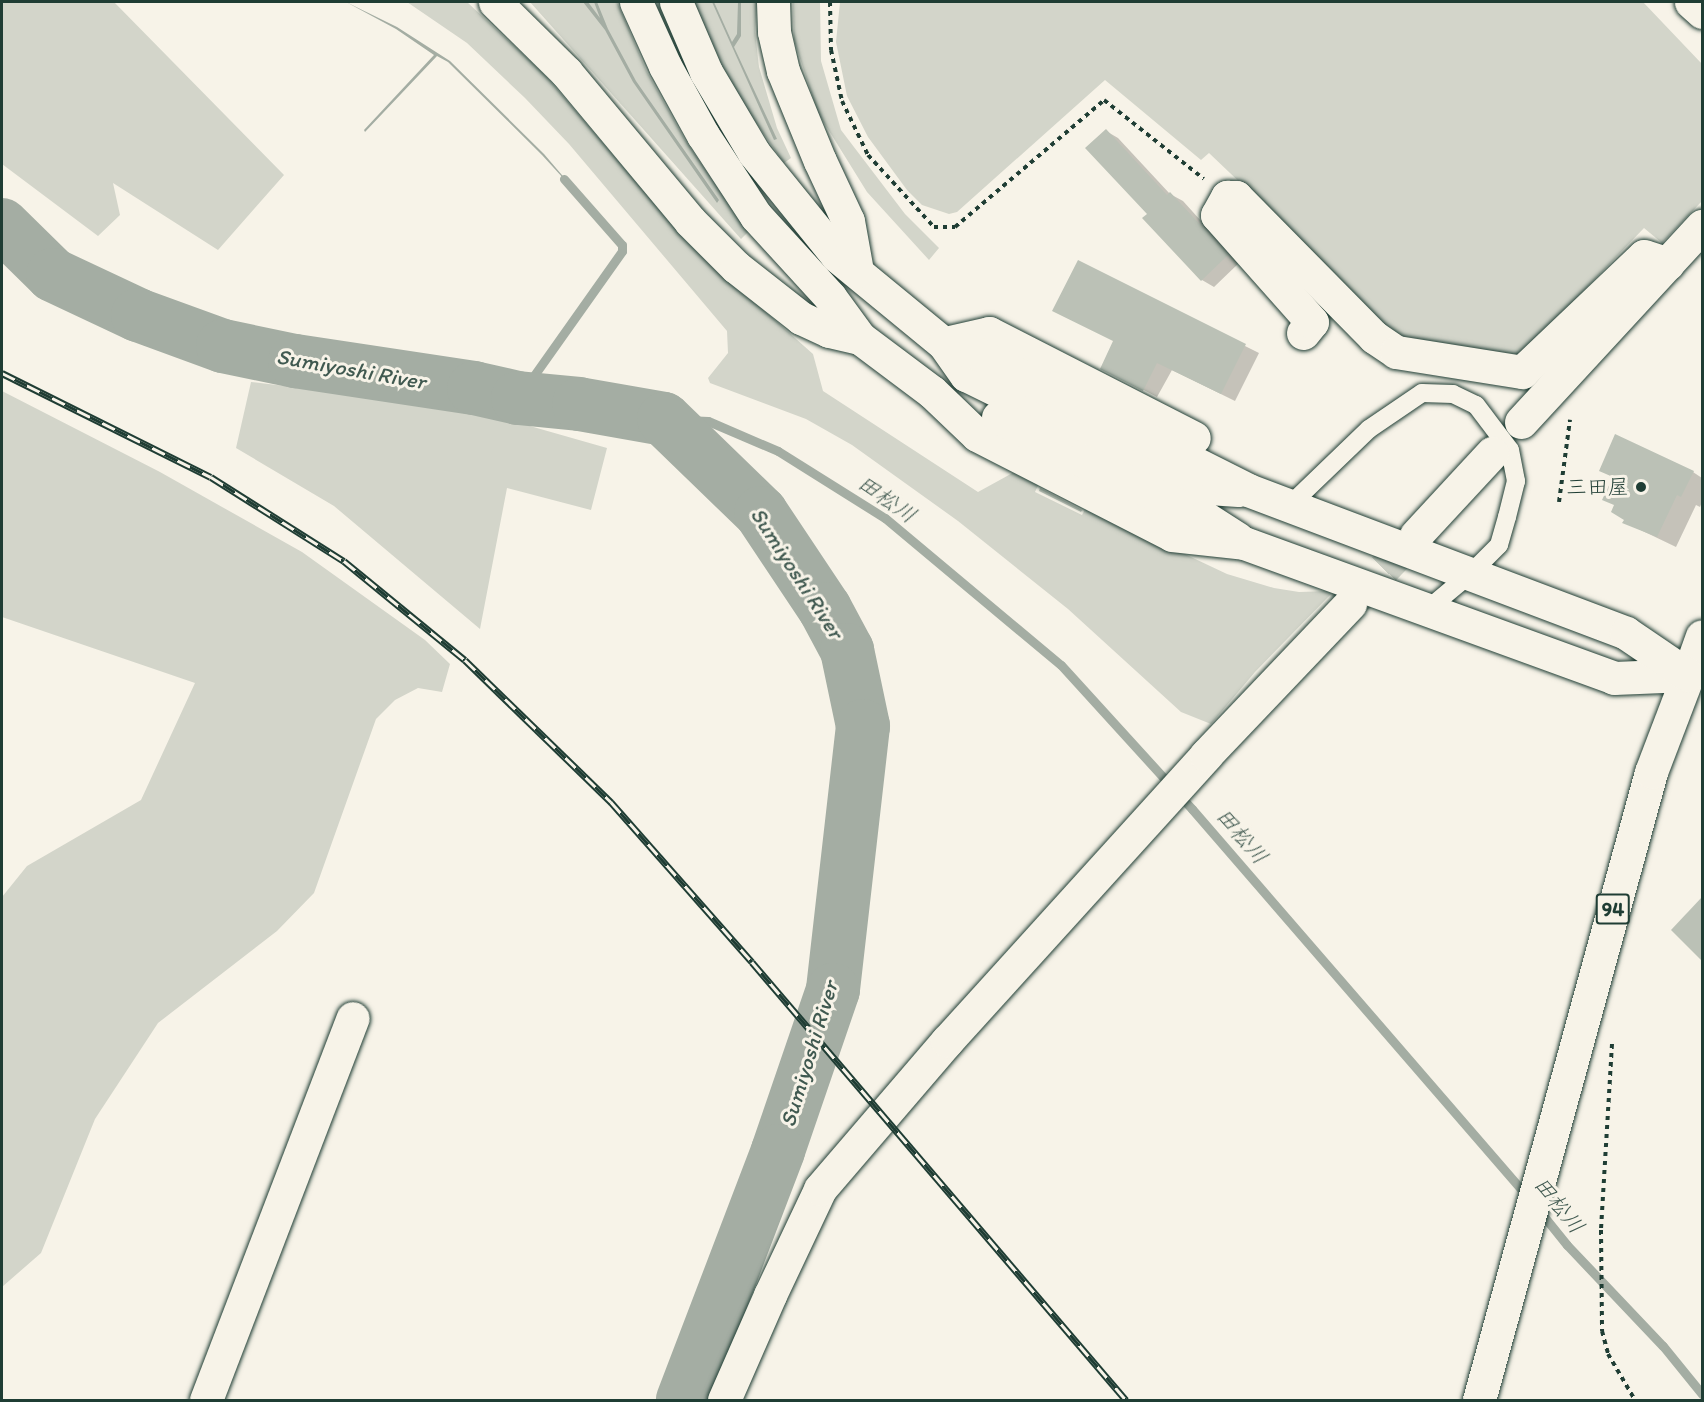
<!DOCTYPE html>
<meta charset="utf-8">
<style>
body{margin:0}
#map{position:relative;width:1704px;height:1402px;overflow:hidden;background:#f7f3e8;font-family:Itim,"Klee One",sans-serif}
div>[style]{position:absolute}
.green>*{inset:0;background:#d3d5ca}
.water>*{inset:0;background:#a4ada3}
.shadow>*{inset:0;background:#0003}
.stream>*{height:9px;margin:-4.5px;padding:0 4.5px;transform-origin:4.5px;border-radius:4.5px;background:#a4ada3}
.river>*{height:54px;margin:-27px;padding:0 27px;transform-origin:27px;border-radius:27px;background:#a4ada3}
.building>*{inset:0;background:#bbc1b6}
.minor-tunnel>*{height:33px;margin-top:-16.5px;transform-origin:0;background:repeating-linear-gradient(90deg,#cccfc4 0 33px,transparent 0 49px)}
.path>*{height:4px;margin-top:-2px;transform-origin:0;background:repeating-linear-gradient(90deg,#1f3d34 0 4.5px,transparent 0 9px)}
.roads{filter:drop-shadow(0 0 2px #1f3d34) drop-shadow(0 0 2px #1f3d34)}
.service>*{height:18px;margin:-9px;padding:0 9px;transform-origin:9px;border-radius:9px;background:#f7f3e8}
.minor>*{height:33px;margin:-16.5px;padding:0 16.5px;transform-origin:16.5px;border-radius:16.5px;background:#f7f3e8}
.tertiary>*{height:33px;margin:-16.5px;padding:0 16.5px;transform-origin:16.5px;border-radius:16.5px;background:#f7f3e8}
.secondary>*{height:33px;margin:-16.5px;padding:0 16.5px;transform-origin:16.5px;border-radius:16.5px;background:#f7f3e8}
.primary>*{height:33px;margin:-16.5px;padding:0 16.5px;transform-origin:16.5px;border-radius:16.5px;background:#f7f3e8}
.motorway>*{height:33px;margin:-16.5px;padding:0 16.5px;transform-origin:16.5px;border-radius:16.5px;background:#f7f3e8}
.rail>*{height:7px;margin-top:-3.5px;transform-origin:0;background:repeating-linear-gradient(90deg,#f7f3e8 0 14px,#1f3d34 0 28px);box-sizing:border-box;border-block:2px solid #1f3d34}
.dots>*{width:16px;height:16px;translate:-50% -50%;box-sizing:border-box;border:3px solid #f7f3e8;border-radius:50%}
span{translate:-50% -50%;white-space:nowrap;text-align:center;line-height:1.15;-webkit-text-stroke:6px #f7f3e8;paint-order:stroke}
.shield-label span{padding:2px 4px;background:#f7f3e8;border:2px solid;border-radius:4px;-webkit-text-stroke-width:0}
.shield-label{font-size:20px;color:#1f3d34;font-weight:700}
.poi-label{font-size:21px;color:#1f3d34}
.right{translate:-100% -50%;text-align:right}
.water-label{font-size:22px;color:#405950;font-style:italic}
.frame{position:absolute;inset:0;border:3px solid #1f3d34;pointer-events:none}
</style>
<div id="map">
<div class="green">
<i style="clip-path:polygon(2px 2px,114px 2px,284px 175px,218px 250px,113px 183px,120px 215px,98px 236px,2px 164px)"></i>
<i style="clip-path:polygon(407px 2px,467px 2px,545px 75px,687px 242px,813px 354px,823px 391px,978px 492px,1018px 470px,1040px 481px,1035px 492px,1082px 515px,1088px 504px,1119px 523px,1227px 574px,1274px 588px,1299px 592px,1329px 591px,1332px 593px,1255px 672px,1211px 724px,1181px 712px,1068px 609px,958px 521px,852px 445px,806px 419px,710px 383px,708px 378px,728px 353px,727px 331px,569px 144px,525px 98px,467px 43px)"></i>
<i style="clip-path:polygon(530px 2px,617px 2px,647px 72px,685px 140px,748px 232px,741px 239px)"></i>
<i style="clip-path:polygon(692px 2px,757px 2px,755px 32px,759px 67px,777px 128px,791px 158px,784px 163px,741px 101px,710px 43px)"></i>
<i style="clip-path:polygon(793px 2px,820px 2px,821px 61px,841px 130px,905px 214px,939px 248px,929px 260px,867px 192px,818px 113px,794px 40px)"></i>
<i style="clip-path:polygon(840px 2px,1643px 2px,1702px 64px,1702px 201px,1662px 243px,1644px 228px,1522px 355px,1395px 341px,1273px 214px,1209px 153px,1201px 160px,1105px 80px,957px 212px,949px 214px,922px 205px,907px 190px,868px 137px,847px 96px,836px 42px)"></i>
<i style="clip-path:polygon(251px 382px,467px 408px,607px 448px,591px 510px,507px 488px,480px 629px,334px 506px,236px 448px)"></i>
<i style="clip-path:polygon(2px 391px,160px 472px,302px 552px,425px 640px,450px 664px,442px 692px,418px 688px,395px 700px,376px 719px,314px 893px,277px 931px,158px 1023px,95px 1119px,41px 1253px,2px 1287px,2px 897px,27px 866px,141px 800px,195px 683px,2px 617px)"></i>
</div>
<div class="water">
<i style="clip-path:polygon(346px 2px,397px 27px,450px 61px,544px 154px,585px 202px,542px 155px,448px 62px,437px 56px,365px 132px,364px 130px,434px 55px,396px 29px)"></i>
<i style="clip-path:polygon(583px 2px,588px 2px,600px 18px,594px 2px,597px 2px,608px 29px,636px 81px,719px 200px,717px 203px,633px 82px,605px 30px)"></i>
<i style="clip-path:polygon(712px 2px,714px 2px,732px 42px,737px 34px,738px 2px,741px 2px,741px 36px,734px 47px,777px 139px,774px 140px)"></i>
</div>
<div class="shadow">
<i style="clip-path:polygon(1106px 131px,1118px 138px,1170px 194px,1183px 201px,1239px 263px,1214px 287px,1202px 280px,1149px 214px)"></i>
<i style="clip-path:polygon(1245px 346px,1259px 353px,1235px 401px,1172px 370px,1157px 397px,1102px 368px)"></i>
<i style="clip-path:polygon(1601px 470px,1693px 472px,1702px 478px,1702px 502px,1700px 507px,1696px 505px,1676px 547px,1624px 522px,1626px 519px,1616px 505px,1614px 478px)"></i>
<i style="clip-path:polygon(1702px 899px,1702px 959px,1673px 930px)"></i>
</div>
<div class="stream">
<i style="left:518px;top:398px;width:180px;rotate:-54.7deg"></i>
<i style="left:622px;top:251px;width:6px;rotate:-90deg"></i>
<i style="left:622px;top:245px;width:88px;rotate:-131.3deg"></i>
<i style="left:664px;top:419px;width:44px;rotate:2.6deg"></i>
<i style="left:708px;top:421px;width:76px;rotate:23.2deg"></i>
<i style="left:778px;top:451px;width:126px;rotate:32.1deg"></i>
<i style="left:885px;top:518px;width:229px;rotate:39.9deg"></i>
<i style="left:1061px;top:665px;width:195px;rotate:47.7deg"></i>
<i style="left:1192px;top:809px;width:512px;rotate:49.12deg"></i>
<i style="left:1538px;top:1209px;width:46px;rotate:51.1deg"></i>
<i style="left:1567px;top:1245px;width:139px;rotate:46.5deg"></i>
<i style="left:1663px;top:1346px;width:62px;rotate:50.9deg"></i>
</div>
<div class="river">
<i style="left:2px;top:225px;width:71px;rotate:44.4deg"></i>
<i style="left:53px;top:275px;width:94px;rotate:25.2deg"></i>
<i style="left:138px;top:315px;width:90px;rotate:20deg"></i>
<i style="left:223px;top:346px;width:74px;rotate:11.8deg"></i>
<i style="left:295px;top:361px;width:181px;rotate:8.6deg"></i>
<i style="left:474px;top:388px;width:45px;rotate:12.8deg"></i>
<i style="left:518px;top:398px;width:61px;rotate:5.6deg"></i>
<i style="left:579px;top:404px;width:86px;rotate:10deg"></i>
<i style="left:664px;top:419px;width:135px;rotate:44.1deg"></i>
<i style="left:761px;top:513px;width:115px;rotate:56.3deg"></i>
<i style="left:825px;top:609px;width:47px;rotate:61.8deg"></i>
<i style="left:847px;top:650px;width:78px;rotate:78.1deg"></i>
<i style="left:863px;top:726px;width:266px;rotate:96.5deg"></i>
<i style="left:833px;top:990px;width:170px;rotate:108.9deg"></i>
<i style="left:778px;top:1151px;width:267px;rotate:110.9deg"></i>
</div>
<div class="building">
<i style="clip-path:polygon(1106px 129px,1167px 195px,1170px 192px,1228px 255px,1201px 281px,1142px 218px,1147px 214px,1085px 148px)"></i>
<i style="clip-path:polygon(1078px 260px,1246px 344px,1221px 394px,1157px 363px,1143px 391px,1100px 369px,1113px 341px,1052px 311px)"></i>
<i style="clip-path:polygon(1615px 434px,1694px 471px,1681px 497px,1677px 495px,1657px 537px,1622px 523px,1624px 520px,1611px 512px,1614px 505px,1602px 500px,1613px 477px,1599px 471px)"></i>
<i style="clip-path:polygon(1040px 488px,1082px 510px,1081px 512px,1039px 491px)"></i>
<i style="clip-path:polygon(1702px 897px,1702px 961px,1671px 930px)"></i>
</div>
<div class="minor-tunnel">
<i style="left:1350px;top:604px;width:95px;rotate:-46.3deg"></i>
</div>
<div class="path">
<i style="left:830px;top:2px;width:48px;rotate:88.8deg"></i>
<i style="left:831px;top:50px;width:52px;rotate:77.8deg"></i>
<i style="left:842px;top:101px;width:60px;rotate:64.3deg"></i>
<i style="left:868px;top:155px;width:98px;rotate:47.5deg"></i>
<i style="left:934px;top:227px;width:21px"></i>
<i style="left:955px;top:227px;width:196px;rotate:-40.4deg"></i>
<i style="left:1104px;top:100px;width:127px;rotate:38.3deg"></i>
<i style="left:1559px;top:502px;width:83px;rotate:-82.4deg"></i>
<i style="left:1612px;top:1044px;width:186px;rotate:93.4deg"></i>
<i style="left:1601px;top:1230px;width:101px;rotate:89.4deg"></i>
<i style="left:1602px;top:1331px;width:24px;rotate:75deg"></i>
<i style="left:1608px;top:1354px;width:53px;rotate:59.6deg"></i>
</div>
<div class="roads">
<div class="service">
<i style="left:1289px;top:506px;width:111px;rotate:-43.9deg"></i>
<i style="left:1369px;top:429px;width:64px;rotate:-34.2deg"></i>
<i style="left:1422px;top:393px;width:31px;rotate:2deg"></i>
<i style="left:1453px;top:394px;width:25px;rotate:26deg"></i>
<i style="left:1476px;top:405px;width:56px;rotate:52.9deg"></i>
<i style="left:1510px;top:450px;width:32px;rotate:79deg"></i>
<i style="left:1516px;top:481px;width:37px;rotate:104deg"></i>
<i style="left:1507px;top:517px;width:29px;rotate:106deg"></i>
<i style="left:1499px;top:545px;width:41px;rotate:135deg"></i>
<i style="left:1470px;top:574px;width:56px;rotate:140.1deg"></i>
</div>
<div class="minor">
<i style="left:1303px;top:333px;width:14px;rotate:-51deg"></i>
<i style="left:1312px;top:322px;width:143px;rotate:-131.6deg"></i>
<i style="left:1217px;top:215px;width:21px;rotate:-61deg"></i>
<i style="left:1227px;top:197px;width:9px"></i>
<i style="left:1236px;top:197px;width:197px;rotate:45.4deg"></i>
<i style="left:1374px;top:337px;width:27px;rotate:34deg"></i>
<i style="left:1396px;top:352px;width:128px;rotate:9deg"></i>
<i style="left:1522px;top:372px;width:168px;rotate:-43.6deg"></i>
<i style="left:1644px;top:256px;width:25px;rotate:18deg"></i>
<i style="left:1521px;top:422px;width:267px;rotate:-47.3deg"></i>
<i style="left:1416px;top:535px;width:112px;rotate:-47.2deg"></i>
<i style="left:206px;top:1400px;width:409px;rotate:-69deg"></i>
<i style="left:724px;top:1400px;width:115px;rotate:-66.3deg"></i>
<i style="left:770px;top:1295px;width:117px;rotate:-64.7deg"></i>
<i style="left:820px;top:1189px;width:195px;rotate:-49.4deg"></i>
<i style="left:947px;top:1041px;width:386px;rotate:-47.8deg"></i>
<i style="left:1206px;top:755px;width:209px;rotate:-46.4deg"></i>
</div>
<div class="tertiary">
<i style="left:1691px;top:2px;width:15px;rotate:42deg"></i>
</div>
<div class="secondary">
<i style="left:1688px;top:675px;width:41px;rotate:-70.3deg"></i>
</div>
<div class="primary">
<i style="left:1479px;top:1400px;width:651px;rotate:-74.68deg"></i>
<i style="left:1651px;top:772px;width:104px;rotate:-69.1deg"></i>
</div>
<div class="motorway">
<i style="left:495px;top:2px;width:100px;rotate:44.6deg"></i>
<i style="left:566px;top:72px;width:194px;rotate:50.2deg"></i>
<i style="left:690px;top:221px;width:65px;rotate:45deg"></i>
<i style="left:736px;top:267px;width:83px;rotate:38.1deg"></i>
<i style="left:801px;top:318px;width:31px;rotate:25deg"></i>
<i style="left:829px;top:331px;width:32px;rotate:13deg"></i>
<i style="left:636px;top:2px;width:70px;rotate:65.6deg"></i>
<i style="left:665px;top:66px;width:79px;rotate:61.2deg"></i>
<i style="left:703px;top:135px;width:97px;rotate:56.8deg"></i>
<i style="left:756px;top:216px;width:110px;rotate:47.6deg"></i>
<i style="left:830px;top:297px;width:51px;rotate:53.8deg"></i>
<i style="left:860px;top:338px;width:90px;rotate:36.9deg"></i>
<i style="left:932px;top:392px;width:62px;rotate:43.7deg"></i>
<i style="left:977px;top:435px;width:219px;rotate:27.1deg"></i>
<i style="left:1172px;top:535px;width:72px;rotate:6.3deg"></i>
<i style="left:1244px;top:543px;width:394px;rotate:20deg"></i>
<i style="left:1614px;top:678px;width:74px;rotate:-2.3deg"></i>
<i style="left:676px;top:2px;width:76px;rotate:66.8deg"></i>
<i style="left:706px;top:72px;width:94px;rotate:59.3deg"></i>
<i style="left:754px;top:153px;width:132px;rotate:51.1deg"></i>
<i style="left:837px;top:256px;width:139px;rotate:39.4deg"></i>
<i style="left:944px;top:344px;width:38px;rotate:55deg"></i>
<i style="left:966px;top:375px;width:254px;rotate:26.2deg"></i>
<i style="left:1194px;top:487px;width:44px;rotate:3.9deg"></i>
<i style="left:773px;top:2px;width:30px;rotate:88deg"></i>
<i style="left:774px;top:32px;width:40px;rotate:77deg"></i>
<i style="left:783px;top:71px;width:97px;rotate:67.7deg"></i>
<i style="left:820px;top:161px;width:66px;rotate:65deg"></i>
<i style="left:848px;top:221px;width:51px;rotate:79.8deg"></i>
<i style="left:945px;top:343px;width:45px;rotate:-12.8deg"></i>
<i style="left:989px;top:333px;width:230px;rotate:27.1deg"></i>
<i style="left:944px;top:344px;width:33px;rotate:16deg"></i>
<i style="left:976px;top:353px;width:305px;rotate:26.7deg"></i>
<i style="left:1248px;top:490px;width:404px;rotate:20.7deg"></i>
<i style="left:1626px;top:633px;width:75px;rotate:34.1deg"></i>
<i style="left:998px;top:417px;width:93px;rotate:27.4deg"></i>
<i style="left:1081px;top:460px;width:136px;rotate:24.9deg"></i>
<i style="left:1204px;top:517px;width:40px;rotate:32.9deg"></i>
</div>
</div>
<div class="rail">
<i style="left:2px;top:373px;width:233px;rotate:26.5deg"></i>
<i style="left:211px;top:477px;width:157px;rotate:32.3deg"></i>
<i style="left:344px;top:561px;width:156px;rotate:39.3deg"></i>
<i style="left:465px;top:660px;width:204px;rotate:44.2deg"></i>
<i style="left:611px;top:802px;width:213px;rotate:48.6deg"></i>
<i style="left:752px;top:962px;width:576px;rotate:49.51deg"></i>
</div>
<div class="dots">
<i style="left:1641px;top:487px;background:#1f3d34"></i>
</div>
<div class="shield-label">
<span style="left:1613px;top:909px">94</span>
</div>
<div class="poi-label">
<span class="right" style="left:1629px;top:487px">三田屋</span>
</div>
<div class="water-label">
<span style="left:351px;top:369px;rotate:10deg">Sumiyoshi River</span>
<span style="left:887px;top:499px;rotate:35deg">田松川</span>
<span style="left:797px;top:573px;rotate:57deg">Sumiyoshi River</span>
<span style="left:1242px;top:836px;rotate:49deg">田松川</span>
<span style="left:809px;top:1054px;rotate:-73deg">Sumiyoshi River</span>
<span style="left:1559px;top:1205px;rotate:51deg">田松川</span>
</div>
<div class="frame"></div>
</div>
